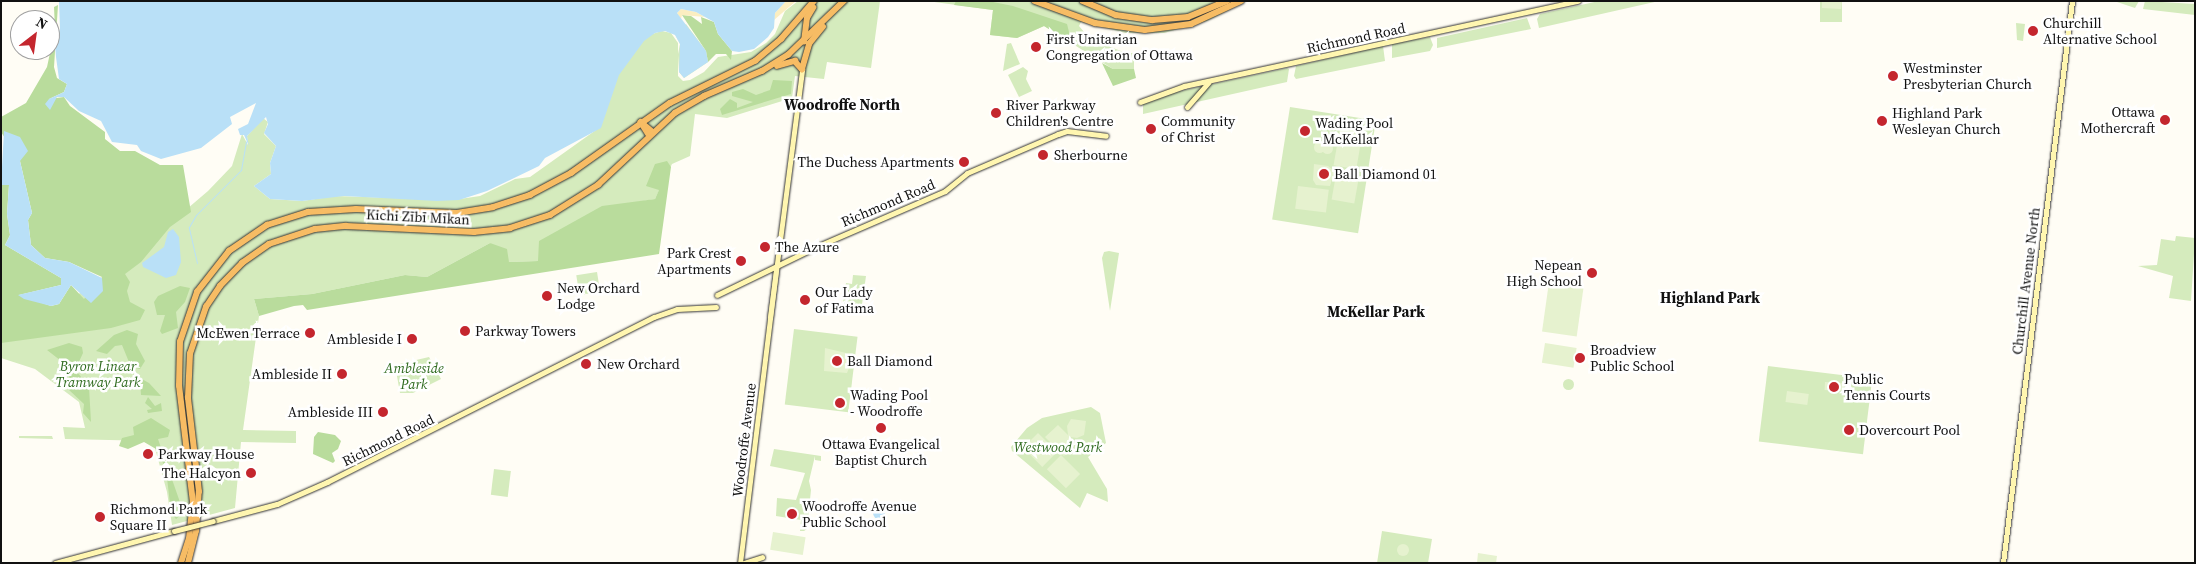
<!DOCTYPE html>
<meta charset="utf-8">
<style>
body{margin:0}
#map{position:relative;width:2196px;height:564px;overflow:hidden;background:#fffdf5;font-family:"Source Serif 4",serif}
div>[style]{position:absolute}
.green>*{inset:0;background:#d5ebbd;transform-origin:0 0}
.round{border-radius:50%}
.forest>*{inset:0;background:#b9dc9c}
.sand>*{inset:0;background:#fbeec1}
.pitch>*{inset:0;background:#e6f2cf;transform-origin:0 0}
.water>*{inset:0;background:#b9e0f7}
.stream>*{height:1px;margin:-0.5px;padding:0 0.5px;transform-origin:0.5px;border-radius:0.5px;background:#b9e0f7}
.roads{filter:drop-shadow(0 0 1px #333) drop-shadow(0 0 1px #333)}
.secondary>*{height:5px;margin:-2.5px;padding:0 2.5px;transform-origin:2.5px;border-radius:2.5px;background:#fff6b0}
.trunk>*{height:5.5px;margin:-2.75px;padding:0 2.75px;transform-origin:2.75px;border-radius:2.75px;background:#f7bc64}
.bridges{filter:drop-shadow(0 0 1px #333) drop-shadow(0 0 1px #333)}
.secondary-bridge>*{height:5px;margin:-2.5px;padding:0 2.5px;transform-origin:2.5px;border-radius:2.5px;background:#fff6b0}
.dots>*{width:14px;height:14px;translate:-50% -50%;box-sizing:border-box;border:2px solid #fff;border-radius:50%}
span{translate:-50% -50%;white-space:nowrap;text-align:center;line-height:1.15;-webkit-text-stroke:5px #fff;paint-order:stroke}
.poi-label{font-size:14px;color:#111}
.left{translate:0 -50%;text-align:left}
.right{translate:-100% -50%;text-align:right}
.street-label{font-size:14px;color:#111}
.park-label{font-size:14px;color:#2f6b1f;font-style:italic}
.neighbourhood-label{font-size:15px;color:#111;font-weight:700}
.frame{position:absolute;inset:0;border:2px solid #111;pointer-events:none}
.north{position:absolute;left:10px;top:10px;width:50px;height:50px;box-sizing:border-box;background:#fff;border:1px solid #a0a0a0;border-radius:50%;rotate:30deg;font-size:14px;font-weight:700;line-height:20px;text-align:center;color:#111}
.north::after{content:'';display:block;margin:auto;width:18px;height:22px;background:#c4262e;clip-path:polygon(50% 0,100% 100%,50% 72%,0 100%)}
</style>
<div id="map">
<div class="green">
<i style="clip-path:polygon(798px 1px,880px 1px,871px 68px,827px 62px,824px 79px,795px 76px,792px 98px,727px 118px,695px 114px,690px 156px,672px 164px,655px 199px,632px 203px,538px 261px,509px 262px,490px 243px,427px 277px,405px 275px,312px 294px,254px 299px,259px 316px,243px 430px,296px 431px,296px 443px,241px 442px,235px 508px,172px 525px,167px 492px,153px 441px,65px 439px,63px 427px,85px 428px,79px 402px,35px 369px,1px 358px,1px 339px,106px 278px,208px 191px,232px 166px,242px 134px,248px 145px,247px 136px,263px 118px,268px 122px,264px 134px,276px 146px,270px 163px,271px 174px,254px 186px,270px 199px,302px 201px,336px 196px,453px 200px,480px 196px,515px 179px,530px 177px,596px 130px,603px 119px,614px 83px,630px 50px,649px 35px,662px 31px,671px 33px,678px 43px,678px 54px,680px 44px,675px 34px,686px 24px,706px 51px,708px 62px,684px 78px,679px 72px,678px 55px,678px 76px,683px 81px,690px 80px,704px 72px,718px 57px,751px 52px,766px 43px,775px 34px,785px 11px)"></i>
<i style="clip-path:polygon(927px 1px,1247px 1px,1207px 21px,1164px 33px,1126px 33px,1081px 22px,1079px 26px,1090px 39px,1126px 53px,1134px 53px,1134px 69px,1113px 69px,1068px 41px,1070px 36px,1065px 39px,1044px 26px,1017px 38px,990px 35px,993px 10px)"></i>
<i style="clip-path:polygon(1599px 1px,1659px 1px,1539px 28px,1537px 19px,1540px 14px)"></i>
<i style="left:1820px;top:1px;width:22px;height:21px"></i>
<i style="clip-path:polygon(2114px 1px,2139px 1px,2135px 8px)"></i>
<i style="clip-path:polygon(2145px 1px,2195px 4px,2195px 15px,2143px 9px)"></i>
<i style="clip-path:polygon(1527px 18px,1531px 29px,1437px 48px,1437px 38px)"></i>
<i style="clip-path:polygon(2016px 23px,2025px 24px,2023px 41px,2017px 40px)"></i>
<i style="clip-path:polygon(1430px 37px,1433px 45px,1430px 51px,1392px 58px,1392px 44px)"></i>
<i style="clip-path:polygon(1011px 43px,1020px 64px,1003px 71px,1007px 44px)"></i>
<i style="clip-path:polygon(1383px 46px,1385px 61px,1296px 79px,1294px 76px,1296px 66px)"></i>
<i style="clip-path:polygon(1023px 67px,1028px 71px,1026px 79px,1032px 91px,1019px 97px,1008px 75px)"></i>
<i style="clip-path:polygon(1287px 68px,1289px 69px,1287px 82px,1143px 114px,1143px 103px,1171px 93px)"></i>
<i style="left:1290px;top:107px;width:87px;height:114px;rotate:9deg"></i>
<i style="clip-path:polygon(2176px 236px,2195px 238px,2191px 301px,2169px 298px,2173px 276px,2138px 266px,2157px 265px,2161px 239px,2175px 241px)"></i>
<i style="clip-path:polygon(1109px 251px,1119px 253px,1110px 311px,1102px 258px,1104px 252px)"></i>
<i style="left:597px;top:272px;width:20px;height:21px;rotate:81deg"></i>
<i style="clip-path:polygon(853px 275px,866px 276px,862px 304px,849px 304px,848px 310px,842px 309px,846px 283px,852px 284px)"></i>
<i style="left:794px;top:329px;width:64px;height:76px;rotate:7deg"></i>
<i style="clip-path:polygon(429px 357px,441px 379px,413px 393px,400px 393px,395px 365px)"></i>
<i style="left:1768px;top:366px;width:105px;height:76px;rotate:7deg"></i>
<i class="round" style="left:1562.5px;top:378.5px;width:11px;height:11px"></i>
<i style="clip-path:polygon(1091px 407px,1100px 413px,1106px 443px,1088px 457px,1107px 489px,1108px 502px,1087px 493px,1080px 508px,1012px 451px,1011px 447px,1027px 428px,1042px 418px)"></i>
<i style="clip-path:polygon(19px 436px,52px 436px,53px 439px,19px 438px)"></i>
<i style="clip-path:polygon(774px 449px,821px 456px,821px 461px,815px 460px,815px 456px,809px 481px,811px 490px,807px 529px,804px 531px,800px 531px,801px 520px,776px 516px,777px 498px,796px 500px,805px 473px,770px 466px)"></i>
<i style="left:494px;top:469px;width:17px;height:26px;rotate:7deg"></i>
<i style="clip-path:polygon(1382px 531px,1432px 539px,1428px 563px,1377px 563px)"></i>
</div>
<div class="forest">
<i style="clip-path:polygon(956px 1px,988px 1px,1013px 6px,1067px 24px,1070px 36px,1068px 41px,1044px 26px,1017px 38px,990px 35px,993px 10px,954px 5px)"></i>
<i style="clip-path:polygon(58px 5px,54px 67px,57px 78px,67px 84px,64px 92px,49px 99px,64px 97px,70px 106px,105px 132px,105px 139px,120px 151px,135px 151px,160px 165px,183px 165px,191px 212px,170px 227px,141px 262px,125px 274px,130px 282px,127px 291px,130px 302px,145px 310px,140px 320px,111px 328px,1px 343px,1px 185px,9px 185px,7px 214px,10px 235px,5px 245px,61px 278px,61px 285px,19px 295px,51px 306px,59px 304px,71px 285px,84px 299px,102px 277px,69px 262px,45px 258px,31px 245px,28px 220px,32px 213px,20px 161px,1px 132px,1px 117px,26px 103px,47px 67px,55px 30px,54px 7px)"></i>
<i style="clip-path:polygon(682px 15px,691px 16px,702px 24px,701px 17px,714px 22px,718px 34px,732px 51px,731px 60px,726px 54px,716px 54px,708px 62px,706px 51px)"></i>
<i style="clip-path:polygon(1102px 63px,1113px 69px,1134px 69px,1136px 78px,1113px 86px)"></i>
<i style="clip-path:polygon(773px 80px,792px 81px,791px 94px,722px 115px,720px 109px,730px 99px,737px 103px,737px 108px,753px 102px,732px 96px,732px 92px,743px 89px,756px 95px,770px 90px)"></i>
<i style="clip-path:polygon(667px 161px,671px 167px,659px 254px,307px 310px,303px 305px,294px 306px,259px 316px,254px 299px,312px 294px,405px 275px,427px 277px,490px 243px,507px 249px,509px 262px,538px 261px,539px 241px,602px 206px,655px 199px,659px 190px,646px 186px,655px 164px)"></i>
<i style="clip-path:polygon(180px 286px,190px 288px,185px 302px,176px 312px,178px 328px,162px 334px,160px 331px,165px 315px,157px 315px,154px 302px,158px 296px)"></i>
<i style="clip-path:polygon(127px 330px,138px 334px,136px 344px,145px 361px,140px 369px,131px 367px,122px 345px,115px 346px,107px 354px,96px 351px,114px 335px)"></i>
<i style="clip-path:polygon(69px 343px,82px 347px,83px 353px,77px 366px,78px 373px,89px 387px,91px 422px,83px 413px,84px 404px,69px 390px,71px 382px,66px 376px,65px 364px,47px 350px)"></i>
<i style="clip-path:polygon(140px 378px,149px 383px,161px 396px,141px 395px)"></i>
<i style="clip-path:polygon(148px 397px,155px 406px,161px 403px,162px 411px,148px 413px,147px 410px,152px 409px,145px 403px)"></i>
<i style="clip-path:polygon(151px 418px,170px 430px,168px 437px,158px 439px,182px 508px,182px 514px,176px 519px,171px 513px,166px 469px,156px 449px,144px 442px,128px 449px,119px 446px,122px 438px,134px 435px,133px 427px)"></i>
<i style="clip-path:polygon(318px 432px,335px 435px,341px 441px,338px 449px,332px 453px,335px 461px,333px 463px,313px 454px,314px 437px)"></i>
</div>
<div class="sand">
<i style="clip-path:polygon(786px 1px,796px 1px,774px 20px,775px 13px)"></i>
<i style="clip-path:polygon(681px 9px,696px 12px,705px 17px,682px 15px,681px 19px,677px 13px)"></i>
</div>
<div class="pitch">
<i style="clip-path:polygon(1822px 1px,1842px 1px,1841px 9px,1822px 8px)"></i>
<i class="round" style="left:1318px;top:118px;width:12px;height:12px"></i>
<i style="left:1341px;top:123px;width:23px;height:43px;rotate:10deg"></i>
<i class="round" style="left:1313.5px;top:141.5px;width:11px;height:11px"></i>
<i class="round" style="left:1321.5px;top:142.5px;width:11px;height:11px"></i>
<i style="clip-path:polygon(1314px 164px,1328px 166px,1334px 171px,1330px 186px,1316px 185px,1313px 180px)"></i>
<i style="left:1337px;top:169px;width:23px;height:31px;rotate:10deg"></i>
<i style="left:1298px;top:186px;width:31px;height:23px;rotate:7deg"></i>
<i style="left:1549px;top:282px;width:35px;height:50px;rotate:8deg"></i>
<i style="left:1545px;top:343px;width:32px;height:20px;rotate:9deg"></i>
<i style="clip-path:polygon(825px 348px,846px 353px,851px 363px,847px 373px,824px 371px)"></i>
<i style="left:1825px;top:382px;width:19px;height:8px;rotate:3deg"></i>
<i style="left:1787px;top:391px;width:22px;height:11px;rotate:8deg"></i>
<i style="clip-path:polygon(1071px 419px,1086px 421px,1084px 435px,1077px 438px,1070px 437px,1076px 443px,1064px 456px,1045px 437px,1058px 425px,1068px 435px,1067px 426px)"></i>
<i style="left:1038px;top:433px;width:27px;height:21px;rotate:45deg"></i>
<i style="left:1061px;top:455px;width:27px;height:20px;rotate:45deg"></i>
<i style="left:773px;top:532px;width:33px;height:18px;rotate:9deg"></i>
<i class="round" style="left:1397px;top:544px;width:12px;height:12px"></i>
<i style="clip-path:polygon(1478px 553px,1497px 556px,1496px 563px,1477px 563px)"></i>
</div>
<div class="water">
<i style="clip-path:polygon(59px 1px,786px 1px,775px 13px,774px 28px,768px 37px,754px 49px,739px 52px,732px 51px,718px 34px,714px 22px,696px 12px,681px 9px,677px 13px,706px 51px,708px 62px,684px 78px,679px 72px,680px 44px,675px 35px,665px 31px,655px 33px,644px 41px,619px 75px,601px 128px,545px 158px,539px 166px,487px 191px,459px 200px,437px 201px,344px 196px,302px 201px,270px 199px,254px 186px,271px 174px,270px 163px,276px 146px,264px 133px,268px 124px,266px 117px,247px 136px,249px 146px,244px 135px,240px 135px,238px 129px,248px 124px,256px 103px,230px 117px,232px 124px,201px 148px,161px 159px,141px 151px,137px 145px,112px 142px,101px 121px,79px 111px,64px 97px,57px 97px,50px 110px,45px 104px,49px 99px,64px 92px,67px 84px,59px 79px,56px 57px,55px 45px,60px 29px)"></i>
<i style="clip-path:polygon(4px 131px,20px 137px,28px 151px,20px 161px,32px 213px,28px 220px,31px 245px,45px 258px,69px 262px,102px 278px,103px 291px,91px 303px,71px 285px,59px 304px,51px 306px,24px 299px,18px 295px,61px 285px,61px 278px,5px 245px,10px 235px,7px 214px,9px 185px,1px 185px)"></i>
<i style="clip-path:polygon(173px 229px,179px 237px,181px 262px,176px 275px,166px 278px,143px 267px,142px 263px,164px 247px,168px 232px)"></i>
<i class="round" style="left:873px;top:507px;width:12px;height:12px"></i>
</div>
<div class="stream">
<i style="left:197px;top:263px;width:37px;rotate:-103deg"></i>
<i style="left:189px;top:227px;width:14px;rotate:-60deg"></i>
<i style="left:196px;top:215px;width:64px;rotate:-45deg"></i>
<i style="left:241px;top:170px;width:29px;rotate:-80deg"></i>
</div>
<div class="roads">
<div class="secondary">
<i style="left:1140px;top:102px;width:47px;rotate:-20deg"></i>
<i style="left:1184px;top:86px;width:403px;rotate:-12.2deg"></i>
<i style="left:1187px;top:107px;width:33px;rotate:-49deg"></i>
<i style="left:717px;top:295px;width:112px;rotate:-25.9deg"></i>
<i style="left:818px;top:246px;width:138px;rotate:-23.4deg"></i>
<i style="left:945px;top:191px;width:28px;rotate:-39deg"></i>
<i style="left:967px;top:173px;width:99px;rotate:-23.2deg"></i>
<i style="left:1058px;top:134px;width:9px;rotate:-18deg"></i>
<i style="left:1067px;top:131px;width:39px;rotate:7deg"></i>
<i style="left:770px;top:317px;width:250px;rotate:-82.6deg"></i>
<i style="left:213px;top:521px;width:66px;rotate:-14.9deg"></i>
<i style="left:277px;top:504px;width:55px;rotate:-23.7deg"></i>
<i style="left:327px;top:482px;width:366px;rotate:-26.8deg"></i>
<i style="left:654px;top:317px;width:24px;rotate:-19deg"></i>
<i style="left:677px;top:309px;width:39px;rotate:-3deg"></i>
<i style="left:55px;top:563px;width:123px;rotate:-15.1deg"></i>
<i style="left:740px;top:563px;width:295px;rotate:-83deg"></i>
<i style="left:744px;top:563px;width:19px;rotate:-18deg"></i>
<i style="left:2003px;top:563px;width:566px;rotate:-83deg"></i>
</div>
<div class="trunk">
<i style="left:1035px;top:1px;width:64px;rotate:20.1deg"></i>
<i style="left:1095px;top:23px;width:50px;rotate:8deg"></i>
<i style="left:1145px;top:30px;width:46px;rotate:-7.4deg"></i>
<i style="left:1191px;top:24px;width:55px;rotate:-24.7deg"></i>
<i style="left:1083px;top:1px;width:36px;rotate:23deg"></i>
<i style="left:1116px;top:15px;width:37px;rotate:8deg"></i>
<i style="left:1153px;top:20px;width:35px;rotate:-5deg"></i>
<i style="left:1188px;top:17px;width:42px;rotate:-22.3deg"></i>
<i style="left:804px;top:42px;width:24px;rotate:-83deg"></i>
<i style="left:807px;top:18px;width:12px;rotate:-59deg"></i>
<i style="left:777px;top:66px;width:19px;rotate:-16deg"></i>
<i style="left:795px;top:61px;width:11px;rotate:49deg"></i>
<i style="left:802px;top:69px;width:26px;rotate:-74deg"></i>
<i style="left:809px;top:44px;width:22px;rotate:-51deg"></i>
<i style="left:641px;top:122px;width:15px;rotate:58deg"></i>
<i style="left:641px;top:122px;width:16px;rotate:40deg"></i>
<i style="left:181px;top:563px;width:25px;rotate:-72deg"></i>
<i style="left:189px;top:539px;width:36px;rotate:-84deg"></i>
<i style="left:193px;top:503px;width:118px;rotate:-96.8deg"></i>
<i style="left:179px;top:386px;width:44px;rotate:-88.7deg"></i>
<i style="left:180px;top:342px;width:53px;rotate:-71.2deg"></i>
<i style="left:197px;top:292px;width:52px;rotate:-52deg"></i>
<i style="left:229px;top:251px;width:46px;rotate:-34.4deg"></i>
<i style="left:267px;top:225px;width:43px;rotate:-17.6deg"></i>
<i style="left:308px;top:212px;width:48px;rotate:-3.6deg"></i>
<i style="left:356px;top:209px;width:101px;rotate:2.3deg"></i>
<i style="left:457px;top:213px;width:36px;rotate:-9deg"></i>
<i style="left:493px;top:207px;width:39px;rotate:-18deg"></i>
<i style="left:530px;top:195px;width:47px;rotate:-28.2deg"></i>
<i style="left:571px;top:173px;width:121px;rotate:-35.3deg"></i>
<i style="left:670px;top:103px;width:95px;rotate:-26.3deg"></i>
<i style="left:755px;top:61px;width:34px;rotate:-40deg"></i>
<i style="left:781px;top:39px;width:50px;rotate:-49deg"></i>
<i style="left:188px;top:563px;width:33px;rotate:-76deg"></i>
<i style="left:196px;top:531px;width:39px;rotate:-86deg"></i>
<i style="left:199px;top:492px;width:95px;rotate:-96.7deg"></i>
<i style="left:188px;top:398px;width:44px;rotate:-87.4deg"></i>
<i style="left:190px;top:354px;width:50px;rotate:-71.2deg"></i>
<i style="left:206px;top:307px;width:25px;rotate:-56deg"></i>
<i style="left:220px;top:286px;width:32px;rotate:-46deg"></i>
<i style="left:242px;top:263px;width:33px;rotate:-35deg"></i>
<i style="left:269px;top:244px;width:48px;rotate:-18.1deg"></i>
<i style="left:315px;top:229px;width:31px;rotate:-6deg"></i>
<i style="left:346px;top:226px;width:128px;rotate:2.7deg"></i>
<i style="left:474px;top:232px;width:36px;rotate:-6deg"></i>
<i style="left:510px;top:228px;width:42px;rotate:-18deg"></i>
<i style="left:550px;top:215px;width:57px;rotate:-32deg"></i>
<i style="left:598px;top:185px;width:105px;rotate:-43.1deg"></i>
<i style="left:675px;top:113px;width:34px;rotate:-30deg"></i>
<i style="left:704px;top:96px;width:63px;rotate:-23.3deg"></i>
<i style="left:762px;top:71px;width:31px;rotate:-32deg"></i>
<i style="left:788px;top:55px;width:78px;rotate:-44deg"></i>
</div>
</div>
<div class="bridges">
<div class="secondary-bridge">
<i style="left:174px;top:531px;width:40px;rotate:-14.4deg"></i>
</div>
</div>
<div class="dots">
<i style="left:2033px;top:31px;background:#c4262e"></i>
<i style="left:1036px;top:47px;background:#c4262e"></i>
<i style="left:1893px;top:76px;background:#c4262e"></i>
<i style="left:996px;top:113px;background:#c4262e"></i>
<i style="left:2165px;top:120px;background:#c4262e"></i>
<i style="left:1882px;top:121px;background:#c4262e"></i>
<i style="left:1151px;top:129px;background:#c4262e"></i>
<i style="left:1305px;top:131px;background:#c4262e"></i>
<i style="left:1043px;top:155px;background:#c4262e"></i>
<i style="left:964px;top:162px;background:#c4262e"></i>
<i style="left:1324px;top:174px;background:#c4262e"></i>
<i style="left:765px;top:247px;background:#c4262e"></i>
<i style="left:741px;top:261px;background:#c4262e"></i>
<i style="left:1592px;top:273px;background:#c4262e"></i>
<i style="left:547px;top:296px;background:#c4262e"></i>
<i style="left:805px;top:300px;background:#c4262e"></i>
<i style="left:465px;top:331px;background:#c4262e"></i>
<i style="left:310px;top:333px;background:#c4262e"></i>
<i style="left:412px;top:339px;background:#c4262e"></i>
<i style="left:1580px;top:358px;background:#c4262e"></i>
<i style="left:837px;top:361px;background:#c4262e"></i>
<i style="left:586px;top:364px;background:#c4262e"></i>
<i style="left:342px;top:374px;background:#c4262e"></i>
<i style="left:1834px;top:387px;background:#c4262e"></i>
<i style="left:840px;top:403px;background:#c4262e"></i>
<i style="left:383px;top:412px;background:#c4262e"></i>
<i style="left:881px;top:428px;background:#c4262e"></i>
<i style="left:1849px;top:430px;background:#c4262e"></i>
<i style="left:148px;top:454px;background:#c4262e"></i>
<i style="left:251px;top:473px;background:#c4262e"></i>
<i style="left:792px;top:514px;background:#c4262e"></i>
<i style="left:100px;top:517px;background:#c4262e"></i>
</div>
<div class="poi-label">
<span class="left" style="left:2043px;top:31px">Churchill<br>Alternative School</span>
<span class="left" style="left:1046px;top:47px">First Unitarian<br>Congregation of Ottawa</span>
<span class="left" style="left:1903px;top:76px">Westminster<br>Presbyterian Church</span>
<span class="left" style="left:1006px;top:113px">River Parkway<br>Children's Centre</span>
<span class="right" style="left:2155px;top:120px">Ottawa<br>Mothercraft</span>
<span class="left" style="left:1892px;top:121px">Highland Park<br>Wesleyan Church</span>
<span class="left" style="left:1161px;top:129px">Community<br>of Christ</span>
<span class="left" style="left:1315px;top:131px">Wading Pool<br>- McKellar</span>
<span class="left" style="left:1054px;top:155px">Sherbourne</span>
<span class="right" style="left:954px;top:162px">The Duchess Apartments</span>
<span class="left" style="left:1334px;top:174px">Ball Diamond 01</span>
<span class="left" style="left:775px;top:247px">The Azure</span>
<span class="right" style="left:731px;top:261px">Park Crest<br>Apartments</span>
<span class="right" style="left:1582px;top:273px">Nepean<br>High School</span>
<span class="left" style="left:557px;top:296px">New Orchard<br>Lodge</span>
<span class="left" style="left:815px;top:300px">Our Lady<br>of Fatima</span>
<span class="left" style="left:475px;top:331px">Parkway Towers</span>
<span class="right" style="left:300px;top:333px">McEwen Terrace</span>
<span class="right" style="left:402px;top:339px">Ambleside I</span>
<span class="left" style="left:1590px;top:358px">Broadview<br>Public School</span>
<span class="left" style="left:847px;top:361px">Ball Diamond</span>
<span class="left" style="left:597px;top:364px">New Orchard</span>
<span class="right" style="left:332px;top:374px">Ambleside II</span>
<span class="left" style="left:1844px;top:387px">Public<br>Tennis Courts</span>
<span class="left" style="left:850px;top:403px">Wading Pool<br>- Woodroffe</span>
<span class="right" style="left:373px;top:412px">Ambleside III</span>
<span class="left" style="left:1859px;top:430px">Dovercourt Pool</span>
<span style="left:881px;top:452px">Ottawa Evangelical<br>Baptist Church</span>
<span class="left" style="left:158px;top:454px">Parkway House</span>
<span class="right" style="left:241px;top:473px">The Halcyon</span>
<span class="left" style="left:802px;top:514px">Woodroffe Avenue<br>Public School</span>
<span class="left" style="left:110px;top:517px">Richmond Park<br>Square II</span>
</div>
<div class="street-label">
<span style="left:1356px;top:38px;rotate:-12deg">Richmond Road</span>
<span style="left:888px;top:203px;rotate:-23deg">Richmond Road</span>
<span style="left:418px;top:217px;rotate:3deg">Kichi Zībī Mīkan</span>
<span style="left:2026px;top:281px;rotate:-83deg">Churchill Avenue North</span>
<span style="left:388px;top:440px;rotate:-26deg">Richmond Road</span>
<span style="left:744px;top:440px;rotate:-83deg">Woodroffe Avenue</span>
</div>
<div class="park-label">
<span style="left:98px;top:374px">Byron Linear<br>Tramway Park</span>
<span style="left:414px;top:376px">Ambleside<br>Park</span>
<span style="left:1058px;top:447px">Westwood Park</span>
</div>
<div class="neighbourhood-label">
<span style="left:842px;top:105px">Woodroffe North</span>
<span style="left:1710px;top:298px">Highland Park</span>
<span style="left:1376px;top:312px">McKellar Park</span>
</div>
<div class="frame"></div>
<div class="north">N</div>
</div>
